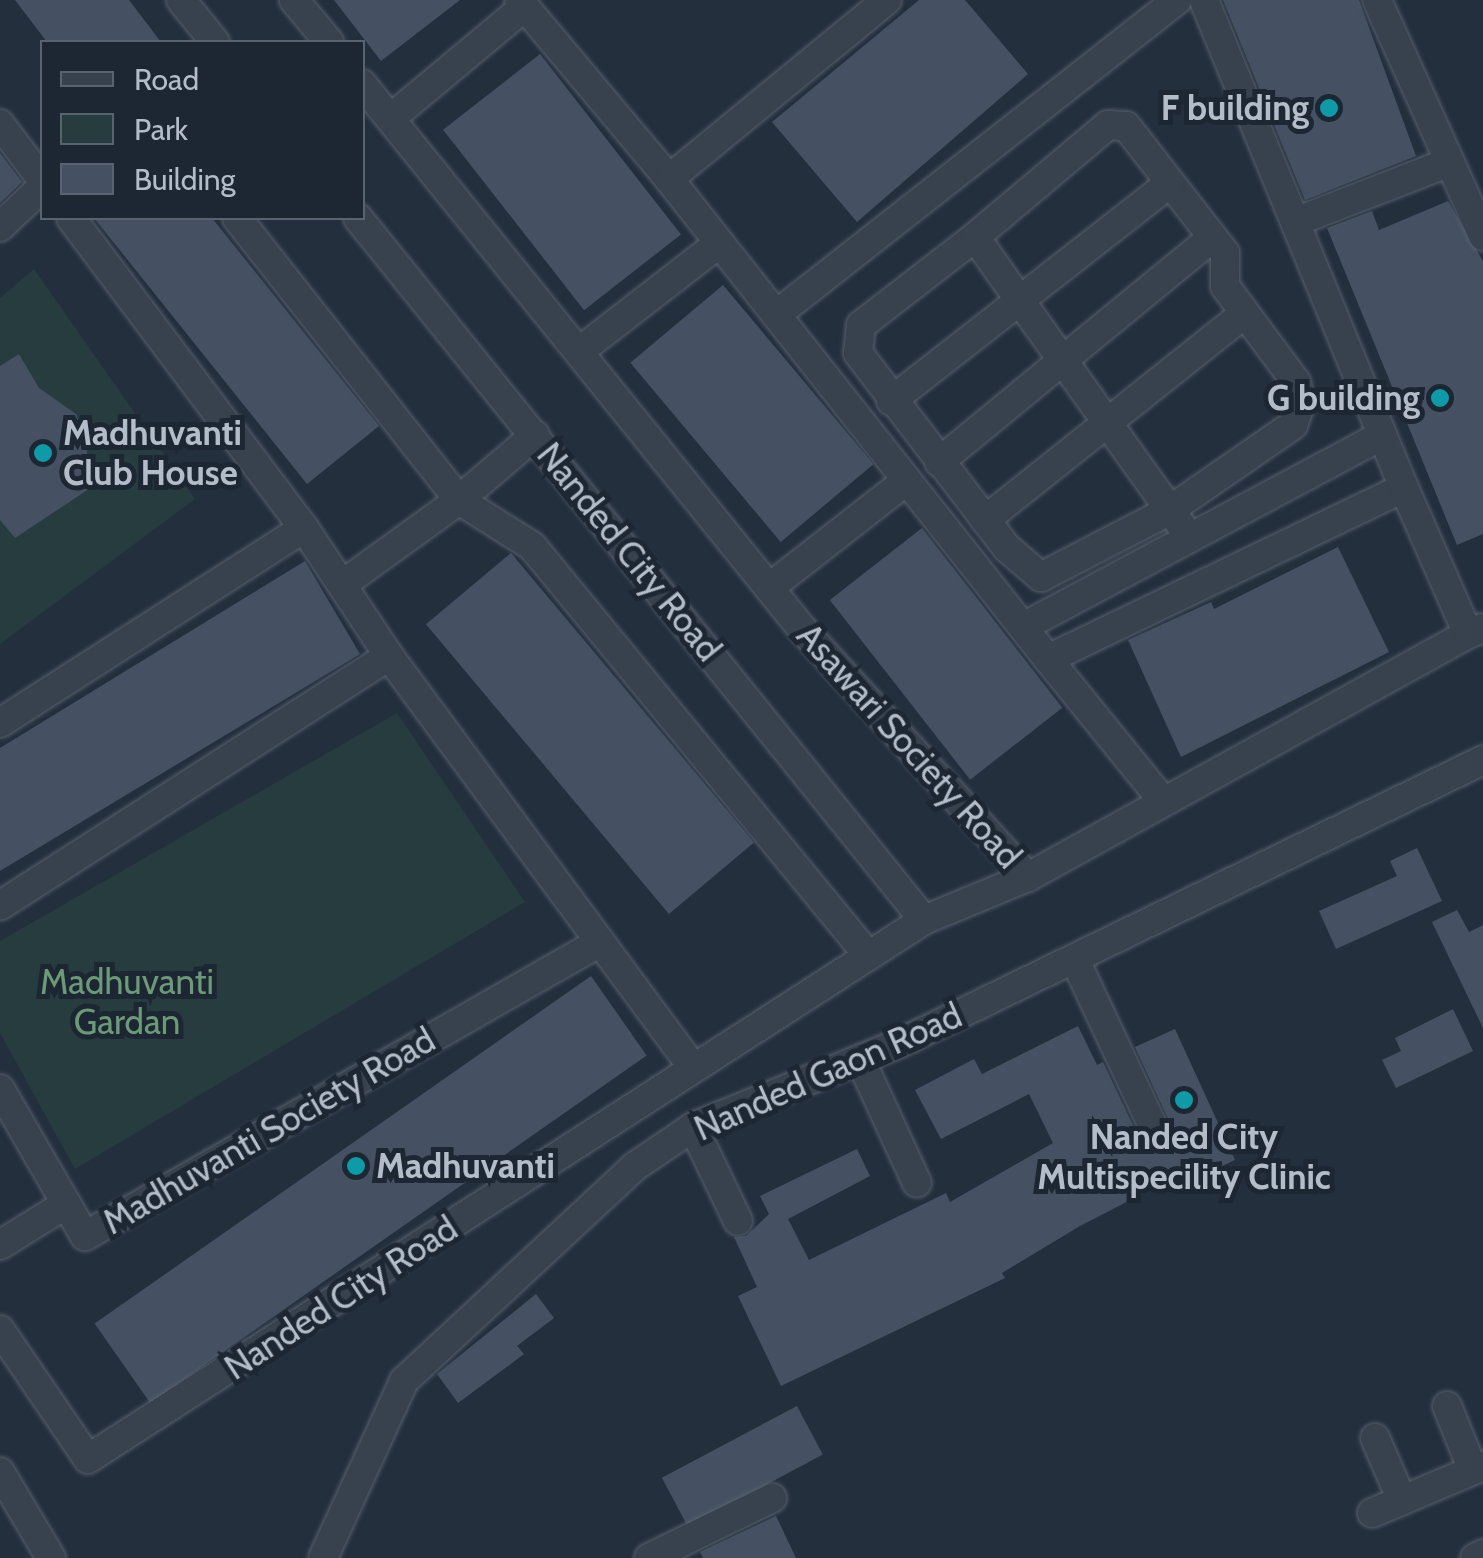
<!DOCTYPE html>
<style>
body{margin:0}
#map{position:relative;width:1483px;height:1558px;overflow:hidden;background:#242f3e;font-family:Cabin,sans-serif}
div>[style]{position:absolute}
.green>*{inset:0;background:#263c3f}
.building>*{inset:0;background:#455162;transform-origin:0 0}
.roads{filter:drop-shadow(0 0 2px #565f6c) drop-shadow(0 0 2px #565f6c)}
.minor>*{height:28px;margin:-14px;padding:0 14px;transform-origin:14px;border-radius:14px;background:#38414e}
.dots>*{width:28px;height:28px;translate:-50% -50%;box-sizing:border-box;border:5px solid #1d2633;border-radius:50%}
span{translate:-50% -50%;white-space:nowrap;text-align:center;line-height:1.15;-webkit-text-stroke:10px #1d2633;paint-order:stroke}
.poi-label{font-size:35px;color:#b4bcc9;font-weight:700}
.right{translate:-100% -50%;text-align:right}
.left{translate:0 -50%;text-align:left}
.street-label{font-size:35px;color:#b4bcc9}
.park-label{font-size:35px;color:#6b9a76}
.legend{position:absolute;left:40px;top:40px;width:325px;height:180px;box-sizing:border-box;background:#1d2633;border:2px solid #59626f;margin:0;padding:12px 18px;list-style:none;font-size:30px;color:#b4bcc9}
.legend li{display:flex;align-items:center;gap:20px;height:50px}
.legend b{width:50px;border:2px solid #59626f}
</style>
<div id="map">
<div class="green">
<i style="clip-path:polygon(34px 269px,195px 499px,0 644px,0 298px)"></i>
<i style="clip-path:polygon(397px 713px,525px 902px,75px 1169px,0 1033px,0 941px)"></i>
</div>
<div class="building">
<i style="clip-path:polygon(15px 0,129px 0,161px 42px,47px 42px)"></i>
<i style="clip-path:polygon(334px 0,460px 0,381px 61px)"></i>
<i style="clip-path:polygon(919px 0,965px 0,1028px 74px,857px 222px,772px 122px)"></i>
<i style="clip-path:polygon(1223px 0,1359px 0,1416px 156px,1305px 200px)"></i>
<i style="left:540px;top:54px;width:229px;height:123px;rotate:52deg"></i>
<i style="clip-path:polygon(0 153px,22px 182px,0 203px)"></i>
<i style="clip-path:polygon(1448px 201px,1483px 261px,1483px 534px,1457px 545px,1327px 228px,1372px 211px,1379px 230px)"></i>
<i style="clip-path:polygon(94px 218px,212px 218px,379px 426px,307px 484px)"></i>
<i style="left:723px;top:285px;width:234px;height:121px;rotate:50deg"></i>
<i style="clip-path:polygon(19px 354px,39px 388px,76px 414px,87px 440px,87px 467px,98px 483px,15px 538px,0 520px,0 366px)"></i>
<i style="left:922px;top:528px;width:228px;height:117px;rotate:52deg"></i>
<i style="clip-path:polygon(1338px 547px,1389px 652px,1181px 757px,1128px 640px,1211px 602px,1214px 609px)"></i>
<i style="left:511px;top:553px;width:378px;height:111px;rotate:50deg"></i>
<i style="clip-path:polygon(305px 561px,360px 654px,0 871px,0 748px)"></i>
<i style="clip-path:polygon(1417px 848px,1442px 901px,1336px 949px,1319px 911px,1397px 876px,1390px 861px)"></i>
<i style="clip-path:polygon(1457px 910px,1469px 932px,1483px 925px,1483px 1028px,1432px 922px)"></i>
<i style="left:591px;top:976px;width:97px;height:606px;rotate:55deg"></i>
<i style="clip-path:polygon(1453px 1009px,1473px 1051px,1396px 1088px,1382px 1060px,1401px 1051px,1395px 1038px)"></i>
<i style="clip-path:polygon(1078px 1026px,1097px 1065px,1103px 1062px,1140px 1140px,1155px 1150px,1170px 1144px,1172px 1127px,1135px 1047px,1175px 1029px,1235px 1160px,1181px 1185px,1177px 1176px,1080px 1226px,1002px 1273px,1005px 1278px,781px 1386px,738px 1296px,757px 1287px,734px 1237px,746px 1236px,769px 1214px,760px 1196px,857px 1149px,870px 1176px,788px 1219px,809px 1260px,946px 1193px,950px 1202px,1053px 1143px,1029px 1094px,941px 1139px,915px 1090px,974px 1059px,982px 1074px)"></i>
<i style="clip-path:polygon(536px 1294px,554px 1318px,517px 1346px,524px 1354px,458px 1403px,437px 1374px)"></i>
<i style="left:797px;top:1406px;width:55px;height:153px;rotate:62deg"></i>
<i style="clip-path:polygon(776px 1516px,796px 1558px,703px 1558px,700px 1552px)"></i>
</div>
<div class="roads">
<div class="minor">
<i style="left:181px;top:0;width:54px;rotate:51deg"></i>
<i style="left:294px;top:0;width:55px;rotate:50.2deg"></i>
<i style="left:519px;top:0;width:234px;rotate:50deg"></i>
<i style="left:669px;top:179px;width:612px;rotate:51.71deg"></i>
<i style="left:1048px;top:659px;width:395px;rotate:-25.7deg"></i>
<i style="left:1404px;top:488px;width:527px;rotate:-112.29deg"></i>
<i style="left:1377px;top:0;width:259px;rotate:65.8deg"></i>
<i style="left:362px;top:84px;width:702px;rotate:51.07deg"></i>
<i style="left:803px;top:630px;width:334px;rotate:47.7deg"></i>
<i style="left:1028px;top:877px;width:503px;rotate:-28.91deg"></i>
<i style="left:391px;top:118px;width:173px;rotate:-39.8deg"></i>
<i style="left:0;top:124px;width:70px;rotate:53.1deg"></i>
<i style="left:669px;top:179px;width:282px;rotate:-39.4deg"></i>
<i style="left:71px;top:218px;width:388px;rotate:53.1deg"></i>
<i style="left:237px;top:218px;width:359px;rotate:51.8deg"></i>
<i style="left:459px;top:500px;width:86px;rotate:32.2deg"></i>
<i style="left:532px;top:546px;width:529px;rotate:50.6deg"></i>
<i style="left:358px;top:218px;width:902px;rotate:51.12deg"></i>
<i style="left:1295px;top:222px;width:166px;rotate:-21.2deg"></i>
<i style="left:0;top:227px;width:58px;rotate:-43.6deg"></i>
<i style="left:975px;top:237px;width:144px;rotate:142.3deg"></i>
<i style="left:861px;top:325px;width:28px;rotate:96deg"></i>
<i style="left:858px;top:353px;width:245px;rotate:52.6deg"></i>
<i style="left:1007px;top:548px;width:45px;rotate:40.5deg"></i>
<i style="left:1041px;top:577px;width:145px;rotate:-27.4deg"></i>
<i style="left:1170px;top:510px;width:150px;rotate:-34.6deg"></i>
<i style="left:1293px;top:425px;width:23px;rotate:-70deg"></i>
<i style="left:1301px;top:403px;width:22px;rotate:-103deg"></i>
<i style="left:1296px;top:382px;width:119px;rotate:-126.5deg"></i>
<i style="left:1225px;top:286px;width:33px;rotate:-90deg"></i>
<i style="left:1225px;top:253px;width:161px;rotate:-127.9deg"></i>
<i style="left:1126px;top:126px;width:18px;rotate:-177deg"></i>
<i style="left:1108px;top:125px;width:174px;rotate:139.9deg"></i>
<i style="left:975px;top:237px;width:75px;rotate:54.8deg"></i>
<i style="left:1018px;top:298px;width:261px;rotate:54.4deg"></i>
<i style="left:1170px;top:510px;width:34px;rotate:54deg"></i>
<i style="left:776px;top:315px;width:510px;rotate:-38.15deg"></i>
<i style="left:580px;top:351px;width:176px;rotate:-37.8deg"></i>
<i style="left:891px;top:401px;width:354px;rotate:-38deg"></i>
<i style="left:939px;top:462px;width:353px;rotate:-39.4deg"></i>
<i style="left:1404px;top:488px;width:159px;rotate:66.3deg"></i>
<i style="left:1468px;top:634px;width:15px;rotate:-23deg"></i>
<i style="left:985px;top:520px;width:332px;rotate:-38.5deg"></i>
<i style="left:343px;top:584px;width:143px;rotate:-35.9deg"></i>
<i style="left:459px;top:500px;width:100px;rotate:-40.5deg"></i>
<i style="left:769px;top:588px;width:175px;rotate:-38deg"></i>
<i style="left:1023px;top:627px;width:407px;rotate:-28.1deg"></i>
<i style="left:389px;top:656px;width:508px;rotate:53.56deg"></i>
<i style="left:1048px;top:659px;width:181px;rotate:51deg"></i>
<i style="left:0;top:723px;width:361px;rotate:-32.7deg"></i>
<i style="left:304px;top:528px;width:154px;rotate:56.4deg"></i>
<i style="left:389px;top:656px;width:462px;rotate:147.3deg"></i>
<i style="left:1075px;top:960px;width:191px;rotate:64.9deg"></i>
<i style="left:860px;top:1059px;width:136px;rotate:65.3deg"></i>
<i style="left:0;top:1089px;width:170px;rotate:60deg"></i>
<i style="left:85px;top:1236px;width:593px;rotate:-29.72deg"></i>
<i style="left:693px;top:1127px;width:104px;rotate:64.4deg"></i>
<i style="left:0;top:1245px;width:78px;rotate:-31.8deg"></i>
<i style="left:0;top:1330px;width:156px;rotate:55.7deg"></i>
<i style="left:88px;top:1459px;width:995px;rotate:-32.81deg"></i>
<i style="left:924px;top:920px;width:113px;rotate:-22.5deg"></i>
<i style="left:1447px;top:1406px;width:69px;rotate:67.9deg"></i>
<i style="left:1375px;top:1438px;width:68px;rotate:66.5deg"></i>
<i style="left:0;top:1472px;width:100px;rotate:59.3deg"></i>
<i style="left:1372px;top:1513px;width:121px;rotate:-22.9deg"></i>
<i style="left:323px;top:1558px;width:195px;rotate:-65.4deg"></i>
<i style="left:404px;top:1381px;width:314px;rotate:-42.9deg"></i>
<i style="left:634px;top:1167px;width:71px;rotate:-34.1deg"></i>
<i style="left:693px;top:1127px;width:223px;rotate:-22.1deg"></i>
<i style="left:900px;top:1043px;width:648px;rotate:-25.89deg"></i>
<i style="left:649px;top:1558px;width:137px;rotate:-26deg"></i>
<i style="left:1475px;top:1558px;width:9px;rotate:-27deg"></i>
</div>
</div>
<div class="dots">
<i style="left:1329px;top:108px;background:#0f9aa8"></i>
<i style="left:1440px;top:398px;background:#0f9aa8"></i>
<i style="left:43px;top:453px;background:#0f9aa8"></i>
<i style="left:1184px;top:1100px;background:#0f9aa8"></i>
<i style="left:356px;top:1166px;background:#0f9aa8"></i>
</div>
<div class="poi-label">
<span class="right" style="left:1309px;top:108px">F building</span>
<span class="right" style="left:1420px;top:398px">G building</span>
<span class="left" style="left:63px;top:453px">Madhuvanti<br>Club House</span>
<span style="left:1184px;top:1157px">Nanded City<br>Multispecility Clinic</span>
<span class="left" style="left:376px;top:1166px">Madhuvanti</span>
</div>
<div class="street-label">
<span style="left:629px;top:552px;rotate:51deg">Nanded City Road</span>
<span style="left:909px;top:746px;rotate:48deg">Asawari Society Road</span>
<span style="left:828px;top:1072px;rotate:-24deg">Nanded Gaon Road</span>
<span style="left:269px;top:1131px;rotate:-30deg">Madhuvanti Society Road</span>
<span style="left:341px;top:1298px;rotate:-33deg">Nanded City Road</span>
</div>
<div class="park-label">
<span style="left:127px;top:1002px">Madhuvanti<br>Gardan</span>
</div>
<ul class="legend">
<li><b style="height:12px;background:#38414e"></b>Road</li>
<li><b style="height:28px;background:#263c3f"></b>Park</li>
<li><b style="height:28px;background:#455162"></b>Building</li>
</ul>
</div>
